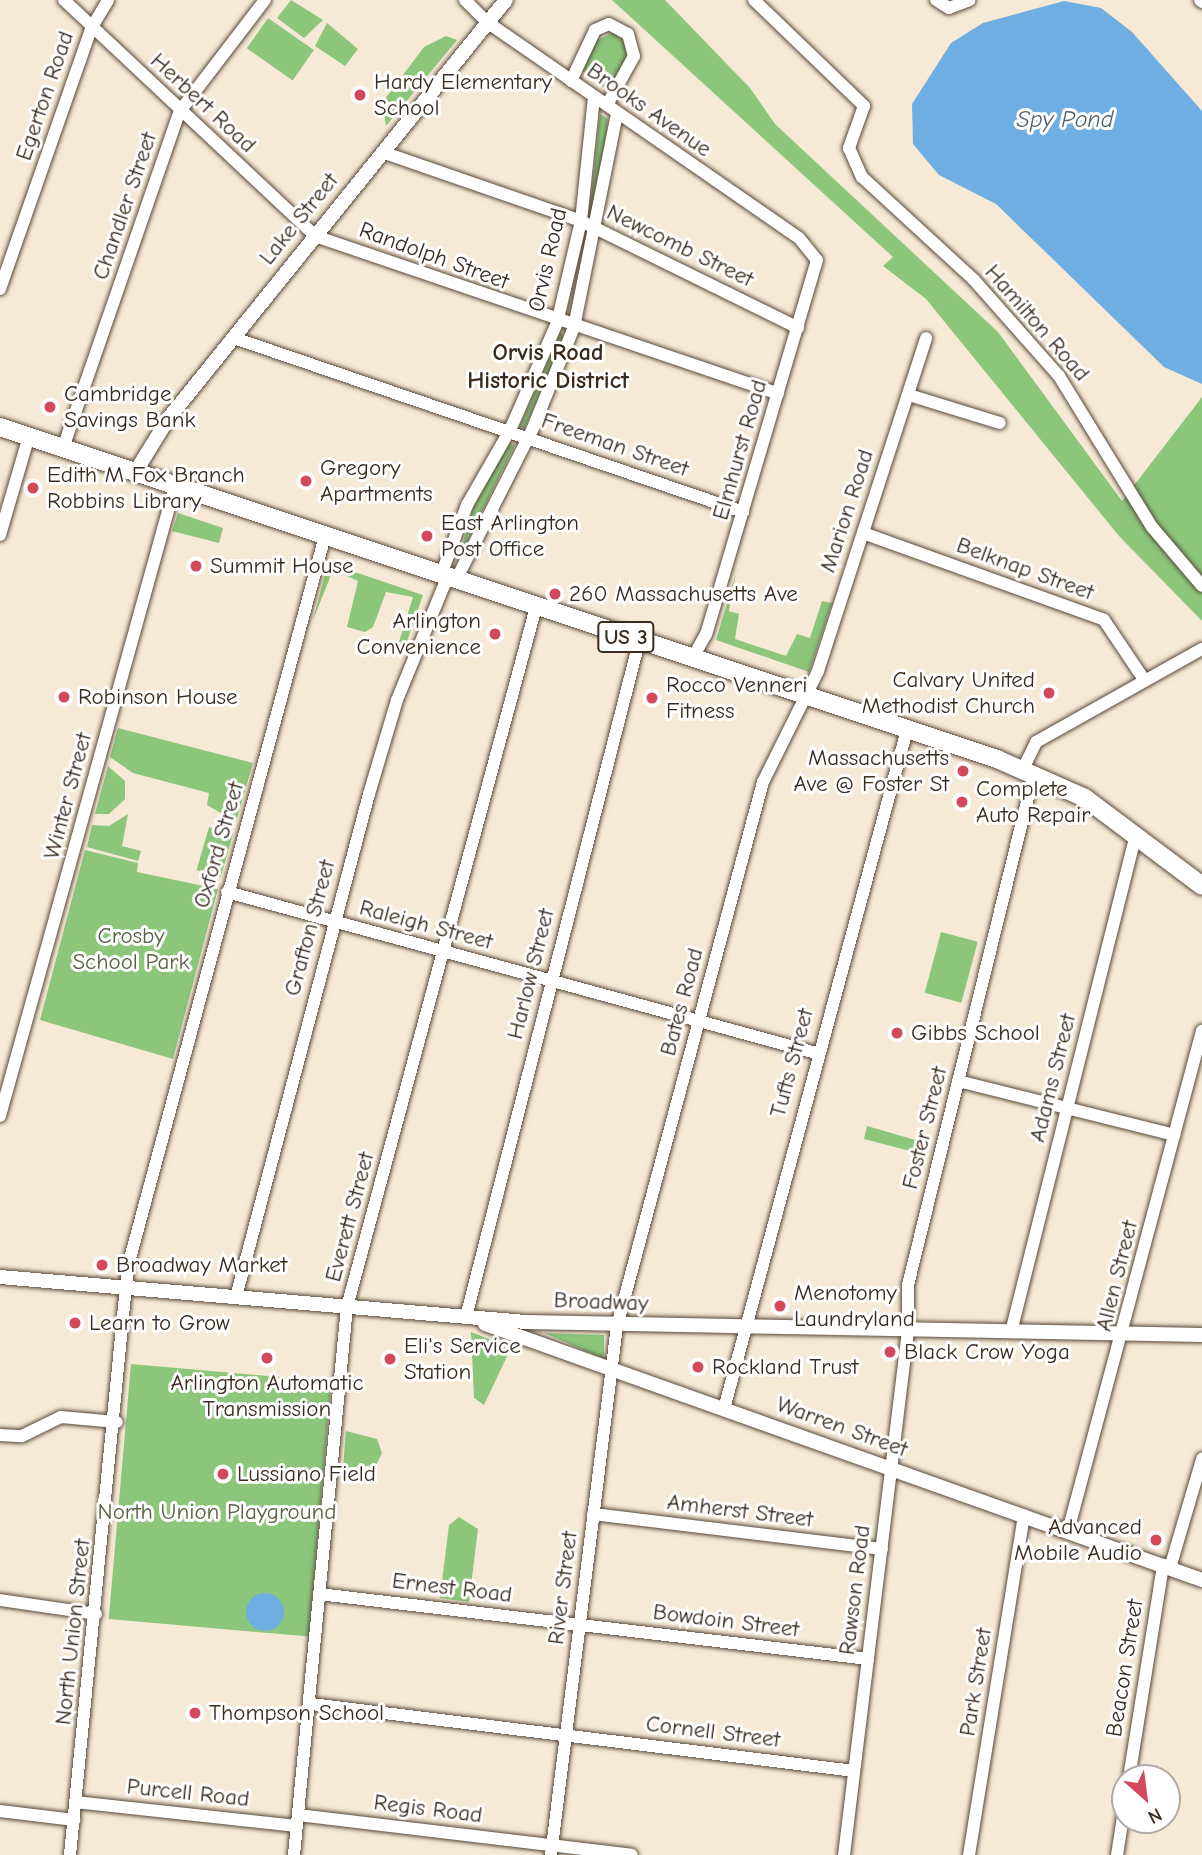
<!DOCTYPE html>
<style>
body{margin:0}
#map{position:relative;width:1202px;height:1855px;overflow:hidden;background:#f6e9d5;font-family:"Comic Neue",sans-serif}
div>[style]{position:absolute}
.green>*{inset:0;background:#8bc67b;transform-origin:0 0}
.water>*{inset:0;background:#6faee2}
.round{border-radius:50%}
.roads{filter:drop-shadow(0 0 2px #574739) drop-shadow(0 0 2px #574739)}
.minor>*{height:12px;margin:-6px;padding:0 6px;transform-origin:6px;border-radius:6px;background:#fff}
.major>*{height:14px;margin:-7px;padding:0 7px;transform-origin:7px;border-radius:7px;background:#fff}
.highway>*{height:18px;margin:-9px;padding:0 9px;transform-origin:9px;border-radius:9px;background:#fff}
.dots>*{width:19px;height:19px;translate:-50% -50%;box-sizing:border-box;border:4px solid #fff;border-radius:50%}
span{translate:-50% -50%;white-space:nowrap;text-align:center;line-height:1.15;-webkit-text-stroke:6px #fff;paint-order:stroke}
.shield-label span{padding:2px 5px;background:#fff;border:2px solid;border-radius:5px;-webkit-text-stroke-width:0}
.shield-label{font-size:21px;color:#3b2a1e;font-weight:700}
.poi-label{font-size:23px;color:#3b2a1e}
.left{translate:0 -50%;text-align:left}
.right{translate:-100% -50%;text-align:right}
.street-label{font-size:23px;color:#3b2a1e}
.park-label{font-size:23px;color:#57613f}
.water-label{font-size:24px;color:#505f6c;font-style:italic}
.neighbourhood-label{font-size:24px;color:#3b2a1e;font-weight:700}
.north{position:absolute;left:1111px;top:1764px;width:70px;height:70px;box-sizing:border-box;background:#fff;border:2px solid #b1aaa5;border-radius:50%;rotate:152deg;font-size:19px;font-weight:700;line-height:28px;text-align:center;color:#3b2a1e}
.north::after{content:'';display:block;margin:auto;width:24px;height:32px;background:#d1495b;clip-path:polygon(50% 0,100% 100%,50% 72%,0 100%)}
</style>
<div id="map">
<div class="green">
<i style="clip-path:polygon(291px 0,323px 20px,304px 38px,277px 18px)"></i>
<i style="clip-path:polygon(612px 0,665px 0,750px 88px,775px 124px,998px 332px,1122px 501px,1202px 397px,1202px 621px,1119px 536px,926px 299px,883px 266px,893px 257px)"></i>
<i style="left:268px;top:18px;width:56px;height:37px;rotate:35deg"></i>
<i style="clip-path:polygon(327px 23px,358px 49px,345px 66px,315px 46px)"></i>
<i style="clip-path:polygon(614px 32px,631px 49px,611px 93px,581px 70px,595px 41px)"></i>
<i style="clip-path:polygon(446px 36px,457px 40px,386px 126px,382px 103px,424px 47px)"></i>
<i style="clip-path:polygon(600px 114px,608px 119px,603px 162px,589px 219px)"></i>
<i style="clip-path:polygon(560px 332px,564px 338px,524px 429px,520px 426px)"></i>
<i style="clip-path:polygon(509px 443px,515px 445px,457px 562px,474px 506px)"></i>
<i style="clip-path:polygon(178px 513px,223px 528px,219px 543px,172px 531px)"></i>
<i style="clip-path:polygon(328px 563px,423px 595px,404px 650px,397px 648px,413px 597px,386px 592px,373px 627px,365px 632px,347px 627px,358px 581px,333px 570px,313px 620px)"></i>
<i style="clip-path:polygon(736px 573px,729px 611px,739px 614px,735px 639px,786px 656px,797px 634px,810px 638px,822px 601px,832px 603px,809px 672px,716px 640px)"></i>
<i style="clip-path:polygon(118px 728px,253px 763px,236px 822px,207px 805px,209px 793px,133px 773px,110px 757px)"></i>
<i style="clip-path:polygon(108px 766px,125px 781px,125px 799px,109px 814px,95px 814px)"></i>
<i style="clip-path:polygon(128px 814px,122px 846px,141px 851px,138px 861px,87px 847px,92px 825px,109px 826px)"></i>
<i style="left:209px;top:827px;width:25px;height:45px;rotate:16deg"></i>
<i style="clip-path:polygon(85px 850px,138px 863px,137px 872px,218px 889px,173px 1059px,40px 1020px)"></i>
<i style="left:941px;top:932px;width:38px;height:63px;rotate:15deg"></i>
<i style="clip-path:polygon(867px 1126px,919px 1141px,918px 1153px,864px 1139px)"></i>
<i style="clip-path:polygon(471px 1332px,511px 1348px,484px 1405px,474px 1398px)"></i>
<i style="clip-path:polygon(544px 1333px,604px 1335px,604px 1359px)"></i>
<i style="left:131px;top:1364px;width:201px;height:256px;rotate:5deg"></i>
<i style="clip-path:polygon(346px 1431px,377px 1439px,382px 1453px,376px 1465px,343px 1468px)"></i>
<i style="clip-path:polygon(459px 1517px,478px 1529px,469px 1602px,440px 1598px,449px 1525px)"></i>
</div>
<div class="water">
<i style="clip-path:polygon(1064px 1px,1101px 8px,1132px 32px,1202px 111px,1202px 384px,1164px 367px,996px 204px,939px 175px,913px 144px,912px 104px,951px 43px,983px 23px)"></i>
<i class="round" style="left:246px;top:1593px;width:38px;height:38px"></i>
</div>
<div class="roads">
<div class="minor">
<i style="left:64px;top:0;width:345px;rotate:43.2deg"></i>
<i style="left:315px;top:236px;width:489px;rotate:18.8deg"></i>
<i style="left:465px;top:0;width:31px;rotate:45deg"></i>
<i style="left:487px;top:22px;width:379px;rotate:34.7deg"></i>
<i style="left:799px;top:238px;width:28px;rotate:51deg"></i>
<i style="left:817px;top:260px;width:390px;rotate:106.5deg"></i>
<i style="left:706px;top:634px;width:29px;rotate:119deg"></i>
<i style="left:754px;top:0;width:153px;rotate:43.9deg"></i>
<i style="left:864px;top:106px;width:45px;rotate:109.7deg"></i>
<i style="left:849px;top:148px;width:32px;rotate:66deg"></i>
<i style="left:862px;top:177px;width:152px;rotate:42.6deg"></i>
<i style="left:974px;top:280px;width:128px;rotate:48.5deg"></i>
<i style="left:1059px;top:376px;width:177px;rotate:58.4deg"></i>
<i style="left:1152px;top:527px;width:77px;rotate:49.7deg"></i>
<i style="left:936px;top:0;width:15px;rotate:32deg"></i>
<i style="left:949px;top:8px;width:22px;rotate:-21deg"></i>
<i style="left:1200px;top:0;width:3px;rotate:45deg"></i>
<i style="left:571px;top:81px;width:56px;rotate:-64.8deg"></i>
<i style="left:595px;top:30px;width:15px;rotate:-23deg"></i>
<i style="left:609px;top:24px;width:21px;rotate:28deg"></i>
<i style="left:628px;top:34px;width:23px;rotate:75deg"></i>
<i style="left:634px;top:56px;width:56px;rotate:118.9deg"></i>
<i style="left:382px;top:152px;width:211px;rotate:19.1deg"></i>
<i style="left:581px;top:221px;width:242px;rotate:26.2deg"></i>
<i style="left:0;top:289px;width:278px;rotate:-70.7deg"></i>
<i style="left:92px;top:27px;width:31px;rotate:-59deg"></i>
<i style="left:234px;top:338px;width:538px;rotate:18.87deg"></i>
<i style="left:909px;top:395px;width:95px;rotate:17.1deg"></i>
<i style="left:63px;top:448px;width:357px;rotate:-70.9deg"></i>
<i style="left:180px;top:111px;width:140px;rotate:-52.6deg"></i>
<i style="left:863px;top:533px;width:256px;rotate:19.8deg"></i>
<i style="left:1104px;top:620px;width:73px;rotate:56.1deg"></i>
<i style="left:0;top:535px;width:103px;rotate:-73.7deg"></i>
<i style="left:441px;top:575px;width:75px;rotate:-69.6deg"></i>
<i style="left:467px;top:505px;width:86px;rotate:-60.2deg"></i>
<i style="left:510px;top:430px;width:117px;rotate:-66.3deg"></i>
<i style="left:557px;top:323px;width:105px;rotate:-76.8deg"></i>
<i style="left:581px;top:221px;width:124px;rotate:-84deg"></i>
<i style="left:456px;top:580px;width:170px;rotate:-63.1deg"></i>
<i style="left:533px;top:428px;width:109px;rotate:-67.9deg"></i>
<i style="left:574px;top:327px;width:218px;rotate:-78.6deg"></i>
<i style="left:1023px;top:769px;width:30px;rotate:-64deg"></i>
<i style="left:1036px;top:742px;width:190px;rotate:-29.3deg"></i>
<i style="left:227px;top:892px;width:611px;rotate:15.29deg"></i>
<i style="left:958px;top:1081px;width:223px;rotate:14deg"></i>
<i style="left:0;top:1116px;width:654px;rotate:-74.48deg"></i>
<i style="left:236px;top:1297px;width:520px;rotate:-75.19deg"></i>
<i style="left:369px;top:794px;width:98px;rotate:-73.4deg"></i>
<i style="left:397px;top:700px;width:132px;rotate:-67.7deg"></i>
<i style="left:466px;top:1317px;width:697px;rotate:-75.62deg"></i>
<i style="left:1011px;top:1332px;width:513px;rotate:-75.91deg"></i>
<i style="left:724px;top:1409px;width:703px;rotate:-74.92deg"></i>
<i style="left:0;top:1435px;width:22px;rotate:3deg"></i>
<i style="left:22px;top:1436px;width:43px;rotate:-26deg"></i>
<i style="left:61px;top:1417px;width:56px;rotate:5.1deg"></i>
<i style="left:593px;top:1514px;width:291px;rotate:6.9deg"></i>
<i style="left:1068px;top:1531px;width:518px;rotate:-75deg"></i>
<i style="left:1170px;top:1568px;width:114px;rotate:-73.6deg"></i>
<i style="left:319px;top:1594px;width:553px;rotate:6.75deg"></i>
<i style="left:0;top:1600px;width:97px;rotate:8.3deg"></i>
<i style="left:311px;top:1704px;width:547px;rotate:7.03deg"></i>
<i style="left:1129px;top:1778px;width:216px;rotate:-80.9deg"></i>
<i style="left:75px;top:1802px;width:223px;rotate:6.2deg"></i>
<i style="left:0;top:1811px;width:75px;rotate:6.9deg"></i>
<i style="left:298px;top:1815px;width:336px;rotate:6.8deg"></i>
<i style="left:70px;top:1855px;width:592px;rotate:-84.38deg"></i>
<i style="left:128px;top:1266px;width:756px;rotate:-74.9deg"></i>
<i style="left:294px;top:1855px;width:551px;rotate:-84.48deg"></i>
<i style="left:347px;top:1307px;width:725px;rotate:-74.89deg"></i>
<i style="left:551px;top:1855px;width:533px;rotate:-82.89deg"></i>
<i style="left:617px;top:1326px;width:563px;rotate:-74.98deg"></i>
<i style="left:763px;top:782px;width:124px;rotate:-63.6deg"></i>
<i style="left:818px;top:671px;width:350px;rotate:-72deg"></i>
<i style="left:844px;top:1855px;width:528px;rotate:-83.04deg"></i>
<i style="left:908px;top:1331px;width:46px;rotate:-90deg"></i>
<i style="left:908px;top:1285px;width:527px;rotate:-76.17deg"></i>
<i style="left:969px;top:1855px;width:344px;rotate:-80.8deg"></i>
<i style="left:1117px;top:1855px;width:52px;rotate:-81.1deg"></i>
</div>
<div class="major">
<i style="left:136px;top:471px;width:61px;rotate:-58.4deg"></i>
<i style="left:168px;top:419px;width:538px;rotate:-51.11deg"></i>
<i style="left:0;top:1277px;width:528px;rotate:4.89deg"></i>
<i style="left:526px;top:1322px;width:676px;rotate:1.1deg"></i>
<i style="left:485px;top:1324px;width:761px;rotate:19.65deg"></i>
</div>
<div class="highway">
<i style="left:0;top:427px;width:1051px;rotate:18.42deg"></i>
<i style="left:997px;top:759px;width:96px;rotate:23.9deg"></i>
<i style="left:1085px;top:798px;width:146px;rotate:36.9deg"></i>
</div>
</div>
<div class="dots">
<i style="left:360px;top:95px;background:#d1495b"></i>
<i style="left:50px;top:407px;background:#d1495b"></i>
<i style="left:306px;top:481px;background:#d1495b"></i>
<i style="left:33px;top:488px;background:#d1495b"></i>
<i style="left:427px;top:536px;background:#d1495b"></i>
<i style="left:196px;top:566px;background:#d1495b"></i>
<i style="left:555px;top:594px;background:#d1495b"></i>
<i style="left:495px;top:634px;background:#d1495b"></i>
<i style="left:1049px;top:693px;background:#d1495b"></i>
<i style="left:64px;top:697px;background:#d1495b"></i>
<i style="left:652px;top:698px;background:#d1495b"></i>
<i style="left:963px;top:771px;background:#d1495b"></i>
<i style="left:962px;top:802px;background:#d1495b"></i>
<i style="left:897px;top:1033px;background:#d1495b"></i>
<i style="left:102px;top:1265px;background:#d1495b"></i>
<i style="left:780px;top:1306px;background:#d1495b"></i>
<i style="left:75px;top:1323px;background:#d1495b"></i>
<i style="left:890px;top:1352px;background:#d1495b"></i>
<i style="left:267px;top:1358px;background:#d1495b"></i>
<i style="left:390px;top:1359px;background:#d1495b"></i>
<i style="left:698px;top:1367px;background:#d1495b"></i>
<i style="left:223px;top:1474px;background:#d1495b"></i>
<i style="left:1156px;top:1540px;background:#d1495b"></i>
<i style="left:195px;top:1713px;background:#d1495b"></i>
</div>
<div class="shield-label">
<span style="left:626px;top:637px">US 3</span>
</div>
<div class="poi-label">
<span class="left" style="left:374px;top:95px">Hardy Elementary<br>School</span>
<span class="left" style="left:64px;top:407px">Cambridge<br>Savings Bank</span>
<span class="left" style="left:320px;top:481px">Gregory<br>Apartments</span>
<span class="left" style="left:47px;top:488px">Edith M Fox Branch<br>Robbins Library</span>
<span class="left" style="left:441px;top:536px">East Arlington<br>Post Office</span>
<span class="left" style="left:210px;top:566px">Summit House</span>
<span class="left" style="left:569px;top:594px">260 Massachusetts Ave</span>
<span class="right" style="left:481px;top:634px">Arlington<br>Convenience</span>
<span class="right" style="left:1035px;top:693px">Calvary United<br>Methodist Church</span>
<span class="left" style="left:666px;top:698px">Rocco Venneri<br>Fitness</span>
<span class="left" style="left:78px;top:697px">Robinson House</span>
<span class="right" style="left:949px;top:771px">Massachusetts<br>Ave @ Foster St</span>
<span class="left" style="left:976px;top:802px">Complete<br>Auto Repair</span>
<span class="left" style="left:911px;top:1033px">Gibbs School</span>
<span class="left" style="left:116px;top:1265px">Broadway Market</span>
<span class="left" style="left:794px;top:1306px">Menotomy<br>Laundryland</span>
<span class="left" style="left:89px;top:1323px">Learn to Grow</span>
<span class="left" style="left:404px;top:1359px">Eli's Service<br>Station</span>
<span class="left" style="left:904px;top:1352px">Black Crow Yoga</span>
<span class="left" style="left:712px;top:1367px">Rockland Trust</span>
<span style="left:267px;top:1396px">Arlington Automatic<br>Transmission</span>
<span class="left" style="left:237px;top:1474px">Lussiano Field</span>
<span class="right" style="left:1142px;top:1540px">Advanced<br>Mobile Audio</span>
<span class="left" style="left:209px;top:1713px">Thompson School</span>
</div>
<div class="street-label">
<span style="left:45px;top:96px;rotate:-71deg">Egerton Road</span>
<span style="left:203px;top:103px;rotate:43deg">Herbert Road</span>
<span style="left:649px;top:110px;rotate:35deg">Brooks Avenue</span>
<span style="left:125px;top:206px;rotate:-71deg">Chandler Street</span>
<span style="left:299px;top:219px;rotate:-51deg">Lake Street</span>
<span style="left:680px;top:246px;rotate:26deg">Newcomb Street</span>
<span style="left:434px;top:256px;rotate:20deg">Randolph Street</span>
<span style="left:548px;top:260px;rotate:-77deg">Orvis Road</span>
<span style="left:1037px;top:323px;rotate:49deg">Hamilton Road</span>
<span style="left:615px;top:445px;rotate:19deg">Freeman Street</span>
<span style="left:740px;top:450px;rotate:-74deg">Elmhurst Road</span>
<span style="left:847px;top:511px;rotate:-72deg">Marion Road</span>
<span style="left:1025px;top:569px;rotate:20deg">Belknap Street</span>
<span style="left:68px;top:796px;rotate:-75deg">Winter Street</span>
<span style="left:219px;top:845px;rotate:-74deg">Oxford Street</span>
<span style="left:426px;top:925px;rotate:15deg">Raleigh Street</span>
<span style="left:310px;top:928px;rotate:-75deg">Grafton Street</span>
<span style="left:531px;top:974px;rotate:-76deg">Harlow Street</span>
<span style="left:682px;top:1002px;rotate:-75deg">Bates Road</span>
<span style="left:792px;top:1063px;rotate:-75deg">Tufts Street</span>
<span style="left:1053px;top:1078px;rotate:-76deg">Adams Street</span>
<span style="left:925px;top:1128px;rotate:-76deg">Foster Street</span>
<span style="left:350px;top:1217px;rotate:-75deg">Everett Street</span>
<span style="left:1117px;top:1276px;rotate:-76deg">Allen Street</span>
<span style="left:601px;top:1302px;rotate:2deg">Broadway</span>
<span style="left:842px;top:1427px;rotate:20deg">Warren Street</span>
<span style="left:740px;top:1511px;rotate:7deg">Amherst Street</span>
<span style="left:452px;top:1588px;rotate:7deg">Ernest Road</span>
<span style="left:563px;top:1588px;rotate:-83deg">River Street</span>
<span style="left:855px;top:1590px;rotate:-83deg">Rawson Road</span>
<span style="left:726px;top:1621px;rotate:7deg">Bowdoin Street</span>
<span style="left:73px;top:1632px;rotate:-84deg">North Union Street</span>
<span style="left:1125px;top:1668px;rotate:-81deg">Beacon Street</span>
<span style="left:976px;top:1682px;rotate:-81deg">Park Street</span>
<span style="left:713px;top:1732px;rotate:7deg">Cornell Street</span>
<span style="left:188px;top:1793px;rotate:6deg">Purcell Road</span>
<span style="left:428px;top:1809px;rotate:7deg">Regis Road</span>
</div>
<div class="park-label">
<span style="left:131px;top:949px">Crosby<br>School Park</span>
<span style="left:217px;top:1512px">North Union Playground</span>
</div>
<div class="water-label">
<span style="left:1065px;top:120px">Spy Pond</span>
</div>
<div class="neighbourhood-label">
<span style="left:548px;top:367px">Orvis Road<br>Historic District</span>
</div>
<div class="north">N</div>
</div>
